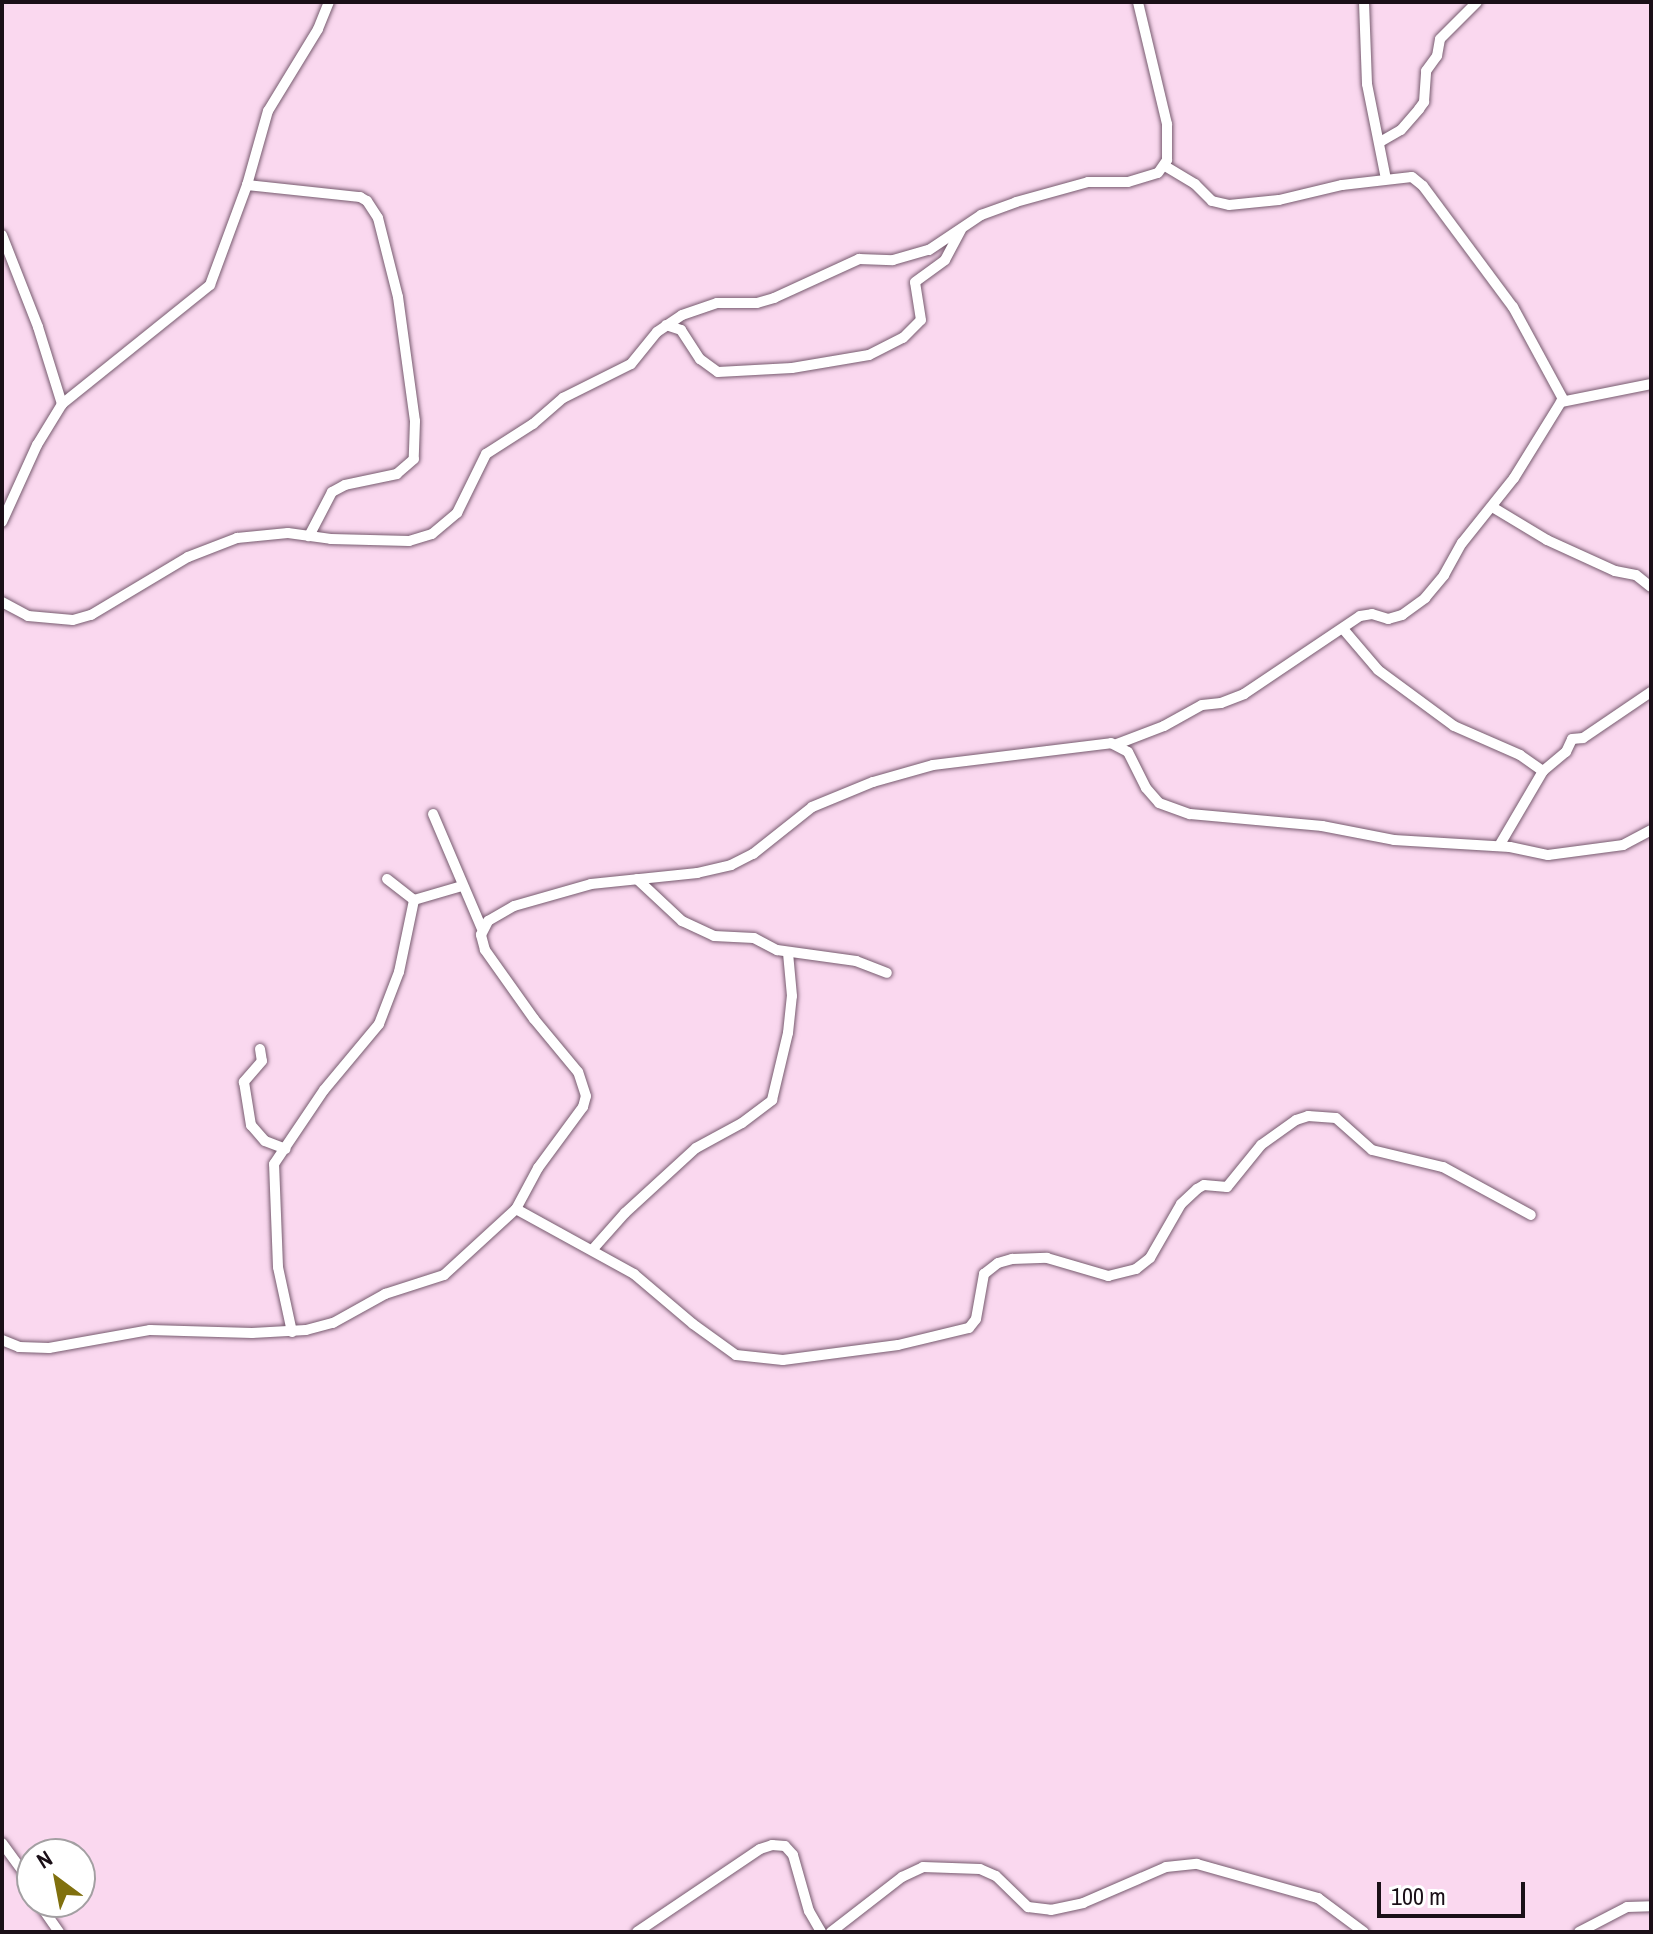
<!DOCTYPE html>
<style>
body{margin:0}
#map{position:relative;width:1653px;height:1934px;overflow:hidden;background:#fad8ef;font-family:"Archivo Narrow",sans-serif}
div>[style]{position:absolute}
.roads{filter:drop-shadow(0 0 2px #775b6f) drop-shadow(0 0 2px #775b6f)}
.minor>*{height:10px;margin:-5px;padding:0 5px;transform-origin:5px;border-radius:5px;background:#fff}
span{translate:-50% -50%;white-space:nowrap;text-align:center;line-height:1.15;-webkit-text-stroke:6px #fff;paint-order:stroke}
.frame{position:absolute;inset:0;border:4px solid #1a0f17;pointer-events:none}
.north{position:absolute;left:16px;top:1838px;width:80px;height:80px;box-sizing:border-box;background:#fff;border:2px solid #a39fa2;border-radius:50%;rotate:328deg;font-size:22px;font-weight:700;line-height:32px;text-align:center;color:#1a0f17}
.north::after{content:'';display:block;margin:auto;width:28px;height:36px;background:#80700e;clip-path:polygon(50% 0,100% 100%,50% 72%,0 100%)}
.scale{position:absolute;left:1377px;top:1882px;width:148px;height:36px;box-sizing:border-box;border:4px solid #1a0f17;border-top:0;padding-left:10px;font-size:24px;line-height:28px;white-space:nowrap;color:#1a0f17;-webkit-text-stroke:6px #fff;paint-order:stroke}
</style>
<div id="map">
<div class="roads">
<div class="minor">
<i style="left:1364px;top:2px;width:82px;rotate:87.9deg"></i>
<i style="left:1367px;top:84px;width:97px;rotate:78.7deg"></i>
<i style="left:1380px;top:142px;width:24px;rotate:-30deg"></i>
<i style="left:1401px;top:130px;width:28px;rotate:-49deg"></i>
<i style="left:1419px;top:109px;width:9px;rotate:-54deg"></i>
<i style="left:1424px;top:102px;width:31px;rotate:-86deg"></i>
<i style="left:1426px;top:71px;width:19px;rotate:-54deg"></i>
<i style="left:1437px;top:56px;width:17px;rotate:-80deg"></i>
<i style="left:1440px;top:39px;width:52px;rotate:-45deg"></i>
<i style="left:1165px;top:166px;width:35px;rotate:31deg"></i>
<i style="left:1195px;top:184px;width:24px;rotate:45deg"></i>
<i style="left:1212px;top:201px;width:17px;rotate:13deg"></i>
<i style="left:1229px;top:205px;width:50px;rotate:-5.7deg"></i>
<i style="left:1279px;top:200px;width:65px;rotate:-13.4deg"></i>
<i style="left:1342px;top:185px;width:70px;rotate:-6.5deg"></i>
<i style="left:1412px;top:177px;width:14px;rotate:39deg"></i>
<i style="left:1423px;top:186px;width:151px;rotate:53.4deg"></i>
<i style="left:1513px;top:307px;width:105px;rotate:61.5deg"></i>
<i style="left:247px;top:185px;width:114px;rotate:6.1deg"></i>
<i style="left:360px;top:197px;width:8px;rotate:30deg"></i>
<i style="left:367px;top:201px;width:20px;rotate:57deg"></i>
<i style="left:378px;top:218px;width:81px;rotate:75.8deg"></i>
<i style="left:398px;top:297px;width:125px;rotate:82.2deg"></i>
<i style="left:415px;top:421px;width:38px;rotate:92deg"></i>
<i style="left:414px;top:459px;width:23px;rotate:139deg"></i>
<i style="left:397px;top:474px;width:53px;rotate:168.1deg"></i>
<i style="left:345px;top:485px;width:15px;rotate:152deg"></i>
<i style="left:332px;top:492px;width:50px;rotate:117.6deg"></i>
<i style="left:2px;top:235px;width:99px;rotate:68.6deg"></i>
<i style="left:38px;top:327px;width:81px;rotate:72.7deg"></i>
<i style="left:666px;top:325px;width:16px;rotate:18deg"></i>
<i style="left:681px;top:330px;width:35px;rotate:57deg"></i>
<i style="left:700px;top:359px;width:22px;rotate:36deg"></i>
<i style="left:718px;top:372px;width:74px;rotate:-3.1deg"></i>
<i style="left:792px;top:368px;width:78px;rotate:-9.6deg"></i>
<i style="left:869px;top:355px;width:38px;rotate:-27deg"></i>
<i style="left:903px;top:338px;width:25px;rotate:-45deg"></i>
<i style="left:921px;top:320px;width:38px;rotate:-99deg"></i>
<i style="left:915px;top:282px;width:37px;rotate:-36deg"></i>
<i style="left:945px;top:260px;width:34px;rotate:-62deg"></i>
<i style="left:1494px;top:508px;width:62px;rotate:31.1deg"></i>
<i style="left:1547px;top:540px;width:75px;rotate:24.5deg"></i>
<i style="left:1615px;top:571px;width:21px;rotate:11deg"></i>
<i style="left:1636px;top:575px;width:19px;rotate:39deg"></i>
<i style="left:2px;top:522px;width:85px;rotate:-65.6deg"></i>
<i style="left:37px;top:445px;width:48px;rotate:-58.6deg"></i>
<i style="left:62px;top:404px;width:190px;rotate:-38.8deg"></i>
<i style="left:210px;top:285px;width:107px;rotate:-69.7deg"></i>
<i style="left:247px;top:185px;width:77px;rotate:-74.2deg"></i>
<i style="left:268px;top:111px;width:96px;rotate:-58.6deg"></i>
<i style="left:318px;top:29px;width:29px;rotate:-68deg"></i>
<i style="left:2px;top:602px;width:30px;rotate:28deg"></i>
<i style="left:28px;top:616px;width:45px;rotate:5.1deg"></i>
<i style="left:73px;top:620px;width:19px;rotate:-16deg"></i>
<i style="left:91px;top:615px;width:113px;rotate:-30.9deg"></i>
<i style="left:188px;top:557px;width:53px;rotate:-21.2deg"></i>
<i style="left:237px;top:538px;width:51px;rotate:-5.6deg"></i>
<i style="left:288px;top:533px;width:43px;rotate:7.9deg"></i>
<i style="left:331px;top:539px;width:78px;rotate:1.5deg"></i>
<i style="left:409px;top:541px;width:24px;rotate:-17deg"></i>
<i style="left:432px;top:534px;width:33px;rotate:-40deg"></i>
<i style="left:457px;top:513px;width:66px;rotate:-63.8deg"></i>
<i style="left:486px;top:454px;width:56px;rotate:-32.6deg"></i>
<i style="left:533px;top:424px;width:40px;rotate:-41deg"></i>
<i style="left:563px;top:398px;width:76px;rotate:-26.6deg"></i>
<i style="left:631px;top:364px;width:41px;rotate:-50.9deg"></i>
<i style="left:657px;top:332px;width:30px;rotate:-34deg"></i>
<i style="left:682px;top:315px;width:37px;rotate:-19deg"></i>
<i style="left:717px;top:303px;width:40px"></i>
<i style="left:757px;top:303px;width:18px;rotate:-16deg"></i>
<i style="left:774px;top:298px;width:94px;rotate:-24.6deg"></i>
<i style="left:859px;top:259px;width:34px;rotate:2deg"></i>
<i style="left:893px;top:260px;width:37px;rotate:-16deg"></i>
<i style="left:929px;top:250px;width:63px;rotate:-33.9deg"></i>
<i style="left:981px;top:215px;width:37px;rotate:-20deg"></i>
<i style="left:1016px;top:202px;width:75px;rotate:-15.5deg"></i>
<i style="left:1088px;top:182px;width:40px"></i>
<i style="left:1128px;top:182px;width:31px;rotate:-17deg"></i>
<i style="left:1158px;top:173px;width:16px;rotate:-55deg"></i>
<i style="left:1167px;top:160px;width:36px;rotate:-90deg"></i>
<i style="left:1167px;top:124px;width:125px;rotate:-103.4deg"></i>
<i style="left:1344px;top:630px;width:52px;rotate:49.6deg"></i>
<i style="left:1378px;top:670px;width:94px;rotate:36.4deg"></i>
<i style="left:1454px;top:726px;width:72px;rotate:23.7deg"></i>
<i style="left:1520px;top:755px;width:28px;rotate:35deg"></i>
<i style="left:1117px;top:744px;width:50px;rotate:-21deg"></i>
<i style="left:1164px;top:726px;width:43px;rotate:-28.9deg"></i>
<i style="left:1202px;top:705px;width:19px;rotate:-6deg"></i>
<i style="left:1221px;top:703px;width:25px;rotate:-21deg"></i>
<i style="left:1244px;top:694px;width:140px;rotate:-33.9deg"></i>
<i style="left:1360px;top:616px;width:12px;rotate:-9deg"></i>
<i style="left:1372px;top:614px;width:17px;rotate:17deg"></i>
<i style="left:1388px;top:619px;width:15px;rotate:-16deg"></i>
<i style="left:1402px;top:615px;width:29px;rotate:-36deg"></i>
<i style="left:1425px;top:598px;width:30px;rotate:-50deg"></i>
<i style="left:1444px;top:575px;width:37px;rotate:-61deg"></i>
<i style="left:1462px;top:543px;width:83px;rotate:-51.3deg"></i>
<i style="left:1514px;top:478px;width:89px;rotate:-58.3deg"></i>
<i style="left:1561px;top:402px;width:92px;rotate:-11.3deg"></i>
<i style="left:433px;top:814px;width:125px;rotate:66.9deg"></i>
<i style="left:1499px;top:846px;width:87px;rotate:-59.6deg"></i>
<i style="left:1543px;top:771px;width:30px;rotate:-40deg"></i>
<i style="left:1566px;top:752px;width:14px;rotate:-65deg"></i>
<i style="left:1572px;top:739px;width:11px;rotate:-5deg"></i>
<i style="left:1583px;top:738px;width:82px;rotate:-34.1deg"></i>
<i style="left:387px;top:879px;width:34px;rotate:38deg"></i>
<i style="left:414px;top:900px;width:50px;rotate:-16.3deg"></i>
<i style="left:637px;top:879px;width:62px;rotate:43deg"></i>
<i style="left:682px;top:921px;width:35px;rotate:25deg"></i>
<i style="left:714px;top:936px;width:40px;rotate:2.9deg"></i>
<i style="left:754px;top:938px;width:26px;rotate:28deg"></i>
<i style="left:777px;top:950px;width:80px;rotate:7.9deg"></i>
<i style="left:856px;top:961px;width:33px;rotate:21deg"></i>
<i style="left:260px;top:1049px;width:12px;rotate:81deg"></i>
<i style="left:262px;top:1061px;width:28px;rotate:131deg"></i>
<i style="left:244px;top:1082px;width:44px;rotate:80.8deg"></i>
<i style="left:251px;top:1125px;width:21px;rotate:49deg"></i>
<i style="left:265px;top:1141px;width:22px;rotate:21deg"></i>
<i style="left:516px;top:1209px;width:135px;rotate:28.8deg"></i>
<i style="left:634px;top:1274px;width:77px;rotate:40.3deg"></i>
<i style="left:693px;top:1324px;width:53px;rotate:35.8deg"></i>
<i style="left:736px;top:1355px;width:47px;rotate:6.1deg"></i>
<i style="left:783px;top:1360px;width:116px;rotate:-7.4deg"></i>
<i style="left:898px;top:1345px;width:73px;rotate:-13.5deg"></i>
<i style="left:969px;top:1328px;width:11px;rotate:-52deg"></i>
<i style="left:976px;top:1319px;width:46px;rotate:-79.9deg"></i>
<i style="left:984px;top:1274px;width:18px;rotate:-38deg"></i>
<i style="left:998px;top:1263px;width:15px;rotate:-16deg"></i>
<i style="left:1012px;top:1259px;width:35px;rotate:-2deg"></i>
<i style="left:1047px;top:1258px;width:64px;rotate:16.4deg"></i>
<i style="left:1108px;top:1276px;width:29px;rotate:-14deg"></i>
<i style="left:1136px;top:1269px;width:18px;rotate:-38deg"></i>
<i style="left:1150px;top:1258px;width:62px;rotate:-60.1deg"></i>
<i style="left:1181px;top:1204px;width:22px;rotate:-43deg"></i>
<i style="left:1197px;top:1189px;width:8px;rotate:-30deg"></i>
<i style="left:1204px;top:1185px;width:23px;rotate:5deg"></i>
<i style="left:1227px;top:1187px;width:54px;rotate:-51deg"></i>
<i style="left:1261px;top:1145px;width:43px;rotate:-35.5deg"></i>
<i style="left:1296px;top:1120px;width:13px;rotate:-18deg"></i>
<i style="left:1308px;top:1116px;width:28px;rotate:4deg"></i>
<i style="left:1336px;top:1118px;width:48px;rotate:41.6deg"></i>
<i style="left:1372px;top:1150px;width:73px;rotate:13.5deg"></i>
<i style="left:1443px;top:1167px;width:100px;rotate:28.6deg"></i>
<i style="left:593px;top:1249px;width:48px;rotate:-48.4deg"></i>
<i style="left:625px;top:1213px;width:96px;rotate:-42.5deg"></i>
<i style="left:696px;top:1148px;width:52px;rotate:-28.5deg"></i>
<i style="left:742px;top:1123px;width:38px;rotate:-37deg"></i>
<i style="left:772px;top:1100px;width:69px;rotate:-76.6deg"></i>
<i style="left:788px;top:1033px;width:37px;rotate:-84deg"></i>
<i style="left:792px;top:996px;width:43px;rotate:-95.3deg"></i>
<i style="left:292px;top:1332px;width:66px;rotate:-102.2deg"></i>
<i style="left:278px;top:1267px;width:103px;rotate:-92.2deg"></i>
<i style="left:274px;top:1164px;width:89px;rotate:-56deg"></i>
<i style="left:324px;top:1090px;width:86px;rotate:-50.2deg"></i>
<i style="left:379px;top:1024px;width:56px;rotate:-69deg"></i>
<i style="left:399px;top:972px;width:74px;rotate:-78.2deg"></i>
<i style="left:2px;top:1340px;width:18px;rotate:22deg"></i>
<i style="left:19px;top:1347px;width:30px;rotate:2deg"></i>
<i style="left:49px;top:1348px;width:103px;rotate:-10.1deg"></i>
<i style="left:150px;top:1330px;width:102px;rotate:1.7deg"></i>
<i style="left:252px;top:1333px;width:54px;rotate:-3.2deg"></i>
<i style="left:306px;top:1330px;width:28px;rotate:-15deg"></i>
<i style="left:333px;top:1323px;width:60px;rotate:-29.1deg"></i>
<i style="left:385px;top:1294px;width:62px;rotate:-17.9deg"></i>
<i style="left:444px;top:1275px;width:98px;rotate:-42.5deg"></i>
<i style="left:516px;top:1209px;width:47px;rotate:-61.8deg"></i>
<i style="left:538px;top:1168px;width:76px;rotate:-53.6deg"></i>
<i style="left:583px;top:1107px;width:11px;rotate:-75deg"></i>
<i style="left:586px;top:1096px;width:25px;rotate:-108deg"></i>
<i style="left:578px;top:1072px;width:69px;rotate:-129.7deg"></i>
<i style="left:534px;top:1019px;width:85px;rotate:-125.4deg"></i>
<i style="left:485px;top:950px;width:16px;rotate:-105deg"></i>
<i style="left:481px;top:935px;width:16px;rotate:-63deg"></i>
<i style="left:488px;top:921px;width:30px;rotate:-30deg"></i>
<i style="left:514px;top:906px;width:80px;rotate:-15.9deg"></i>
<i style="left:591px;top:884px;width:107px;rotate:-5.9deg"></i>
<i style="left:697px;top:873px;width:35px;rotate:-13deg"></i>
<i style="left:731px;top:865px;width:25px;rotate:-27deg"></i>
<i style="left:753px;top:854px;width:75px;rotate:-38.5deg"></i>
<i style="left:812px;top:807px;width:66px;rotate:-22.3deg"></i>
<i style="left:873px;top:782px;width:62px;rotate:-15.8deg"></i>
<i style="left:933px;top:765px;width:179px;rotate:-7deg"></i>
<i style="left:1111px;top:743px;width:19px;rotate:28deg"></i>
<i style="left:1128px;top:752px;width:40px;rotate:63.4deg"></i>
<i style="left:1146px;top:788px;width:20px;rotate:49deg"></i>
<i style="left:1159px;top:803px;width:33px;rotate:20deg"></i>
<i style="left:1190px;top:814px;width:133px;rotate:5.2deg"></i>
<i style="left:1322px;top:826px;width:73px;rotate:11deg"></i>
<i style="left:1394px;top:840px;width:116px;rotate:3.5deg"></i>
<i style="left:1510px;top:847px;width:39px;rotate:12deg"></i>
<i style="left:1548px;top:855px;width:76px;rotate:-7.6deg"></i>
<i style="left:1623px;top:845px;width:32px;rotate:-28deg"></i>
<i style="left:2px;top:1843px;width:51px;rotate:53.8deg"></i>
<i style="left:38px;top:1902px;width:37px;rotate:55deg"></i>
<i style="left:637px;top:1932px;width:148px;rotate:-34deg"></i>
<i style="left:760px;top:1849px;width:13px;rotate:-18deg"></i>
<i style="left:772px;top:1845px;width:13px;rotate:4deg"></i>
<i style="left:785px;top:1846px;width:12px;rotate:48deg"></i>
<i style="left:793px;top:1855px;width:58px;rotate:74.1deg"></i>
<i style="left:809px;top:1911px;width:24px;rotate:60deg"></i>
<i style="left:831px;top:1932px;width:90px;rotate:-37.8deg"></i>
<i style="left:902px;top:1877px;width:23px;rotate:-25deg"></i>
<i style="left:923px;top:1867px;width:57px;rotate:2deg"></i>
<i style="left:980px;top:1869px;width:17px;rotate:24deg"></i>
<i style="left:996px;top:1876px;width:45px;rotate:44.1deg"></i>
<i style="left:1028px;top:1907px;width:23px;rotate:7deg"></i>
<i style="left:1051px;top:1910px;width:33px;rotate:-12deg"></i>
<i style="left:1083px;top:1903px;width:90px;rotate:-23.4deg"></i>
<i style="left:1166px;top:1867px;width:31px;rotate:-6deg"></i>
<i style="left:1197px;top:1864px;width:126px;rotate:15.7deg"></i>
<i style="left:1318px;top:1898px;width:57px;rotate:36.5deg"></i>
<i style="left:1579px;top:1932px;width:54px;rotate:-27.5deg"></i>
<i style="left:1627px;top:1907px;width:24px;rotate:-2deg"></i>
</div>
</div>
<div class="frame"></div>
<div class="north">N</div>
<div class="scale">100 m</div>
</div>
